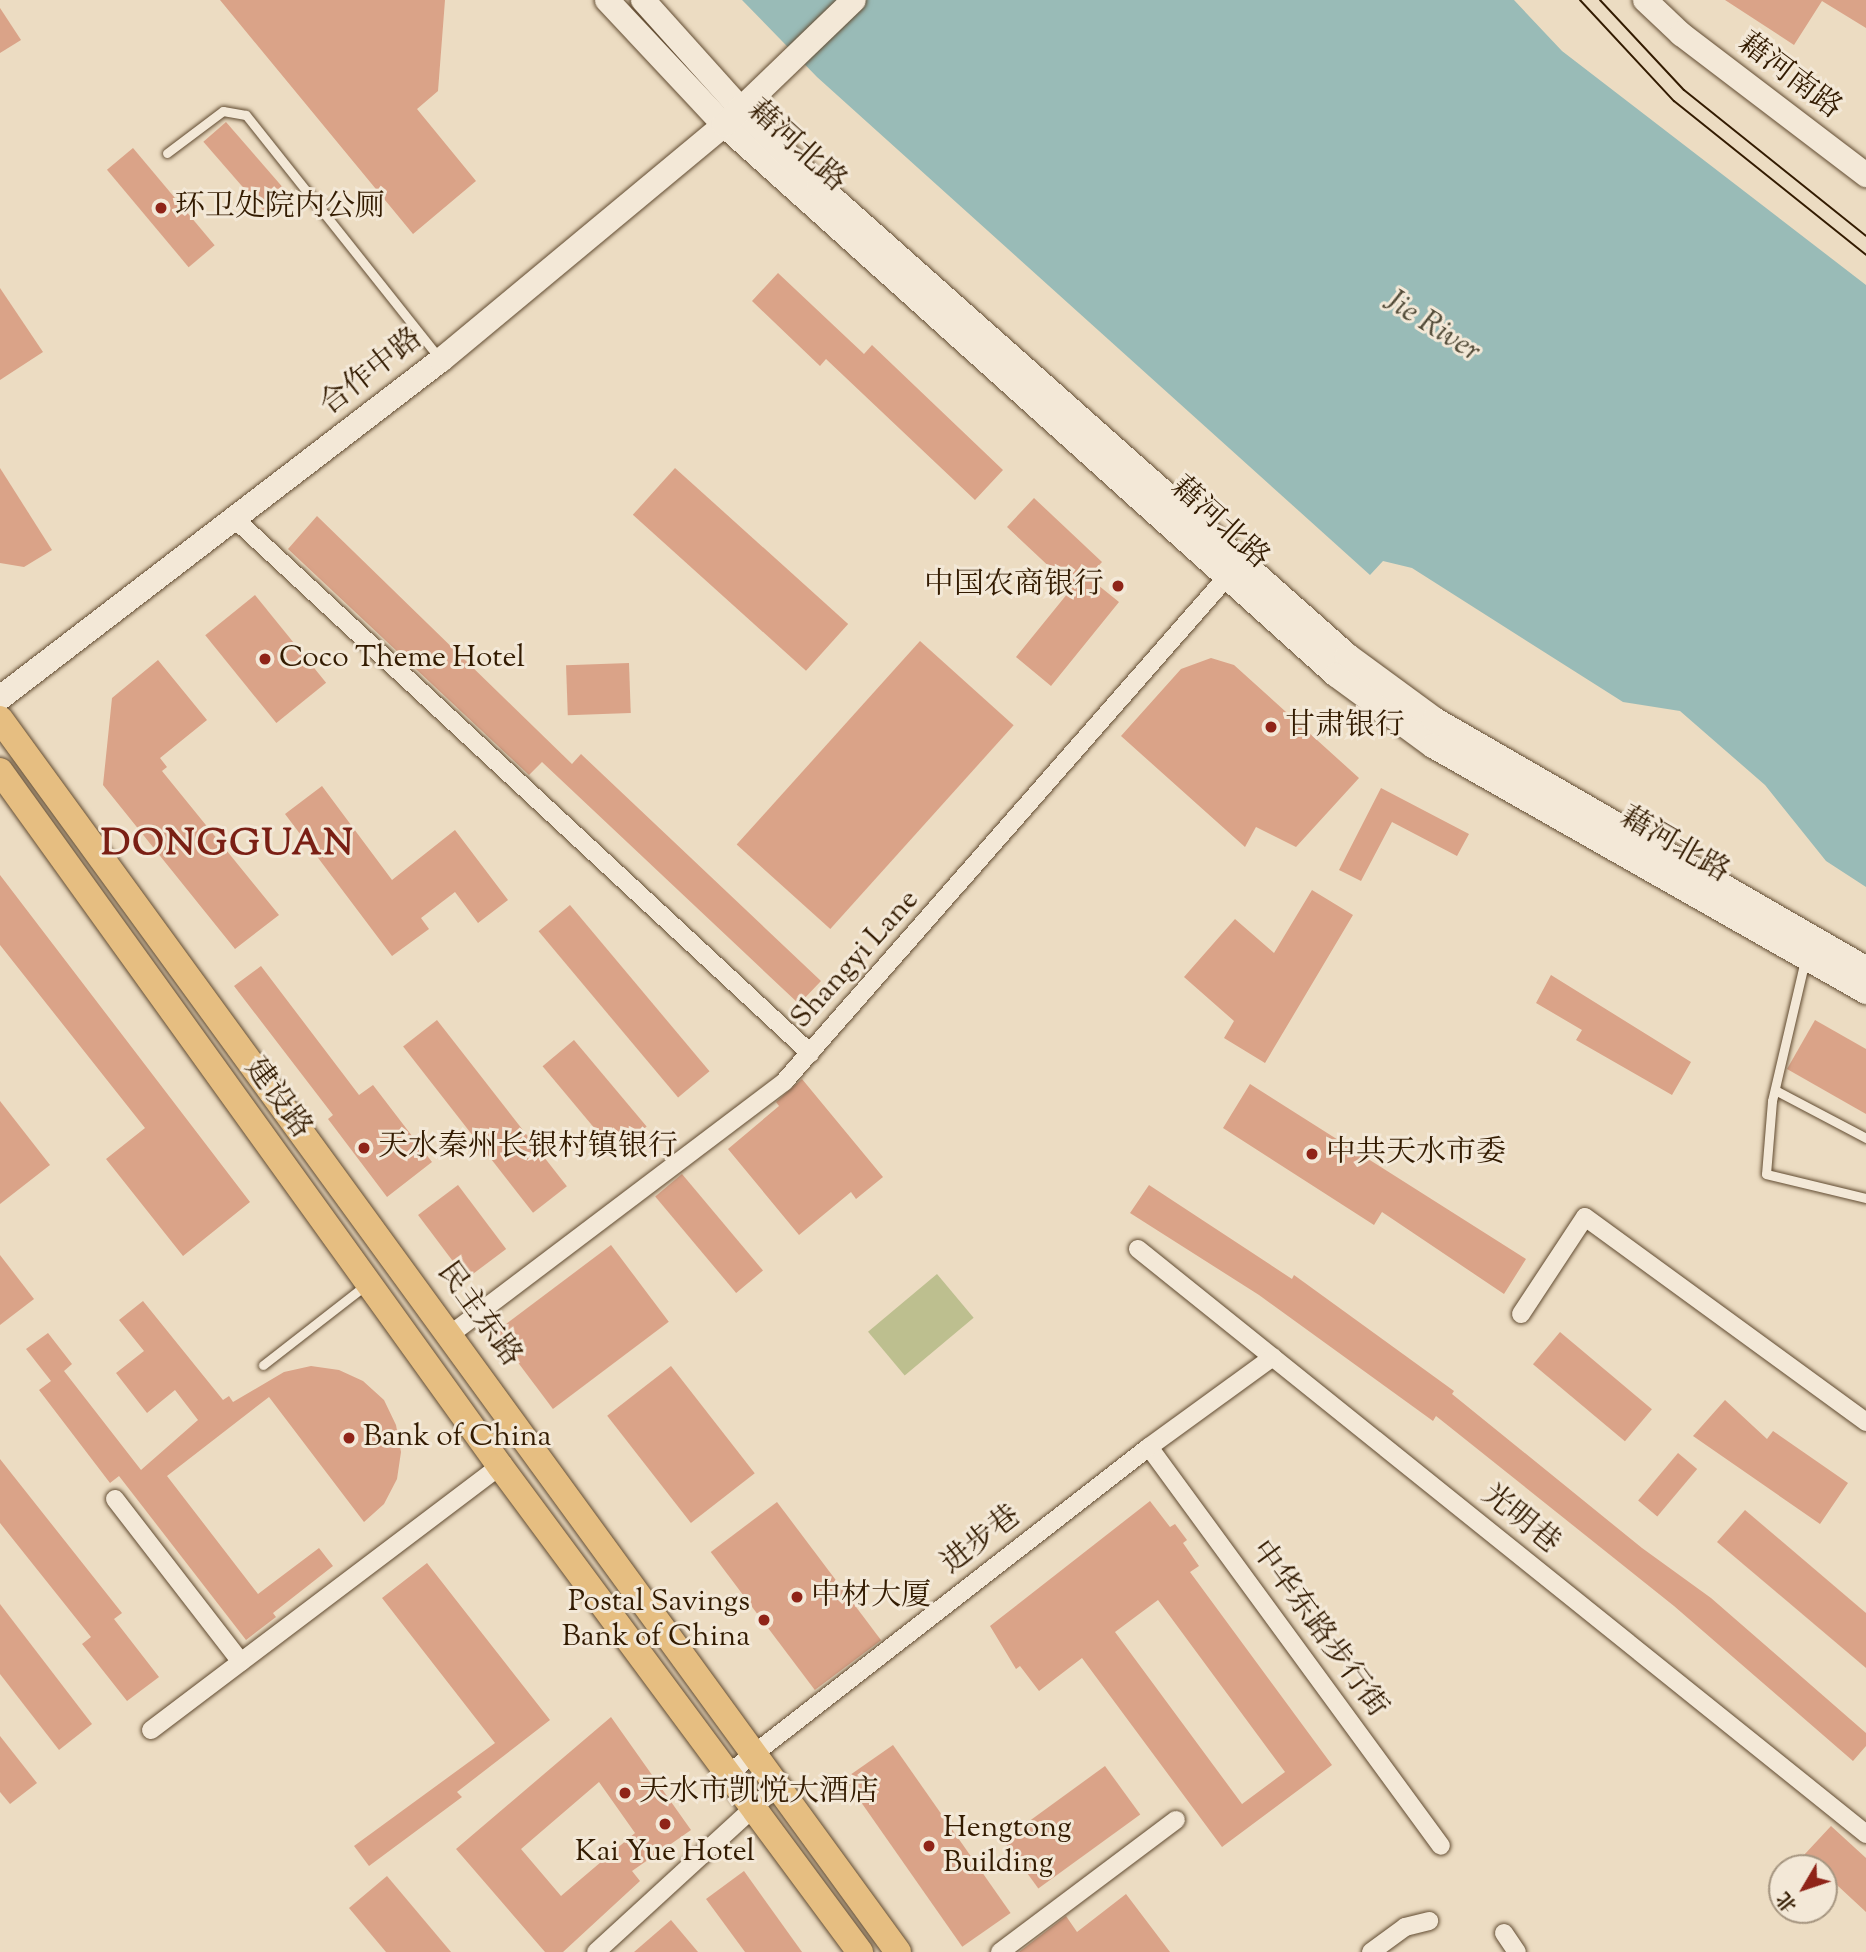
<!DOCTYPE html>
<meta charset="utf-8">
<style>
body{margin:0}
#map{position:relative;width:1866px;height:1952px;overflow:hidden;background:#ecdcc2;font-family:"Sorts Mill Goudy","Noto Serif SC",serif}
div>[style]{position:absolute}
.green>*{inset:0;background:#bdbf8f;transform-origin:0 0}
.water>*{inset:0;background:#99bbb7}
.building>*{inset:0;background:#daa388;transform-origin:0 0}
.roads{filter:drop-shadow(0 0 2px #614b31) drop-shadow(0 0 2px #614b31)}
.lane>*{height:9px;margin:-4.5px;padding:0 4.5px;transform-origin:4.5px;border-radius:4.5px;background:#f3e8d7}
.street>*{height:18px;margin:-9px;padding:0 9px;transform-origin:9px;border-radius:9px;background:#f3e8d7}
.secondary>*{height:24px;margin:-12px;padding:0 12px;transform-origin:12px;border-radius:12px;background:#f3e8d7}
.primary>*{height:26px;margin:-13px;padding:0 13px;transform-origin:13px;border-radius:13px;background:#e6be81}
.tram>*{height:2px;margin:-1px;padding:0 1px;transform-origin:1px;border-radius:1px;background:#331b01}
.dots>*{width:19px;height:19px;translate:-50% -50%;box-sizing:border-box;border:4px solid #f3e8d7;border-radius:50%}
span{translate:-50% -50%;white-space:nowrap;text-align:center;line-height:1.15;-webkit-text-stroke:6px #f3e8d7;paint-order:stroke}
.street-label{font-size:30px;color:#331b01}
.poi-label{font-size:30px;color:#331b01}
.left{translate:0 -50%;text-align:left}
.right{translate:-100% -50%;text-align:right}
.water-label{font-size:32px;color:#524b38;font-style:italic}
.district-label{font-size:37px;color:#7a1f14;font-weight:700;letter-spacing:2px}
.north{position:absolute;left:1768px;top:1854px;width:70px;height:70px;box-sizing:border-box;background:#f3e8d7;border:2px solid #a69681;border-radius:50%;rotate:231deg;font-size:19px;font-weight:700;line-height:28px;text-align:center;color:#331b01}
.north::after{content:'';display:block;margin:auto;width:24px;height:32px;background:#8f2418;clip-path:polygon(50% 0,100% 100%,50% 72%,0 100%)}
</style>
<div id="map">
<div class="green">
<i style="left:937px;top:1274px;width:57px;height:90px;rotate:50deg"></i>
</div>
<div class="water">
<i style="clip-path:polygon(742px 0,1514px 0,1562px 51px,1866px 285px,1866px 887px,1826px 861px,1765px 785px,1680px 711px,1623px 702px,1412px 568px,1383px 561px,1370px 575px,817px 77px)"></i>
</div>
<div class="building">
<i style="clip-path:polygon(220px 0,445px 0,438px 91px,417px 109px,476px 181px,413px 234px)"></i>
<i style="clip-path:polygon(1725px 0,1866px 0,1866px 28px,1822px 1px,1794px 45px)"></i>
<i style="clip-path:polygon(0 8px,21px 40px,0 53px)"></i>
<i style="left:226px;top:122px;width:91px;height:30px;rotate:49deg"></i>
<i style="left:133px;top:148px;width:127px;height:34px;rotate:50deg"></i>
<i style="clip-path:polygon(778px 273px,864px 354px,872px 345px,1003px 470px,975px 500px,826px 359px,820px 366px,752px 301px)"></i>
<i style="clip-path:polygon(0 288px,43px 352px,0 380px)"></i>
<i style="clip-path:polygon(0 468px,52px 550px,24px 567px,0 563px)"></i>
<i style="left:675px;top:468px;width:233px;height:63px;rotate:42deg"></i>
<i style="clip-path:polygon(1034px 498px,1102px 562px,1088px 577px,1119px 602px,1051px 686px,1016px 657px,1072px 588px,1007px 527px)"></i>
<i style="clip-path:polygon(317px 516px,572px 764px,581px 754px,821px 981px,799px 1004px,542px 762px,529px 775px,288px 549px)"></i>
<i style="left:255px;top:595px;width:113px;height:64px;rotate:51deg"></i>
<i style="left:920px;top:641px;width:126px;height:274px;rotate:42deg"></i>
<i style="clip-path:polygon(1211px 658px,1234px 665px,1359px 778px,1296px 847px,1256px 827px,1245px 847px,1121px 736px,1181px 669px)"></i>
<i style="clip-path:polygon(158px 660px,207px 720px,160px 758px,167px 767px,162px 771px,279px 915px,235px 949px,103px 785px,112px 698px)"></i>
<i style="left:629px;top:663px;width:50px;height:63px;rotate:88deg"></i>
<i style="clip-path:polygon(322px 786px,392px 880px,455px 830px,508px 900px,478px 923px,455px 892px,421px 918px,429px 929px,392px 956px,285px 814px)"></i>
<i style="clip-path:polygon(1381px 788px,1469px 834px,1457px 856px,1392px 822px,1361px 881px,1339px 870px)"></i>
<i style="clip-path:polygon(0 875px,250px 1202px,183px 1256px,106px 1159px,145px 1128px,0 945px)"></i>
<i style="clip-path:polygon(1312px 890px,1353px 915px,1265px 1063px,1224px 1038px,1234px 1021px,1184px 977px,1235px 919px,1274px 953px)"></i>
<i style="left:570px;top:905px;width:217px;height:41px;rotate:50deg"></i>
<i style="clip-path:polygon(261px 966px,359px 1095px,373px 1085px,432px 1162px,387px 1197px,328px 1119px,333px 1115px,234px 986px)"></i>
<i style="clip-path:polygon(1551px 975px,1691px 1062px,1672px 1095px,1576px 1040px,1582px 1030px,1536px 1003px)"></i>
<i style="left:437px;top:1020px;width:211px;height:43px;rotate:52deg"></i>
<i style="clip-path:polygon(1815px 1020px,1866px 1049px,1866px 1114px,1787px 1069px)"></i>
<i style="left:574px;top:1040px;width:113px;height:41px;rotate:50deg"></i>
<i style="clip-path:polygon(802px 1079px,883px 1177px,856px 1199px,851px 1192px,799px 1235px,728px 1149px,779px 1106px,776px 1102px)"></i>
<i style="clip-path:polygon(1250px 1084px,1526px 1259px,1504px 1294px,1382px 1212px,1374px 1225px,1223px 1128px)"></i>
<i style="clip-path:polygon(0 1101px,50px 1165px,0 1204px)"></i>
<i style="left:682px;top:1174px;width:126px;height:35px;rotate:50deg"></i>
<i style="left:458px;top:1185px;width:80px;height:50px;rotate:53deg"></i>
<i style="clip-path:polygon(1149px 1185px,1292px 1279px,1294px 1275px,1454px 1391px,1452px 1394px,1642px 1548px,1711px 1598px,1866px 1733px,1866px 1746px,1853px 1761px,1674px 1606px,1436px 1416px,1433px 1421px,1259px 1295px,1130px 1213px)"></i>
<i style="left:611px;top:1245px;width:96px;height:145px;rotate:53deg"></i>
<i style="clip-path:polygon(0 1255px,34px 1299px,0 1325px)"></i>
<i style="clip-path:polygon(143px 1301px,223px 1400px,229px 1396px,233px 1402px,284px 1372px,311px 1366px,339px 1370px,363px 1381px,384px 1400px,396px 1425px,401px 1452px,397px 1479px,384px 1504px,364px 1522px,269px 1397px,167px 1476px,258px 1594px,319px 1548px,333px 1566px,273px 1613px,276px 1617px,246px 1640px,119px 1476px,110px 1483px,39px 1390px,51px 1381px,26px 1349px,48px 1333px,72px 1364px,64px 1371px,141px 1470px,198px 1420px,175px 1390px,147px 1413px,116px 1373px,144px 1351px,119px 1320px)"></i>
<i style="left:1560px;top:1332px;width:120px;height:42px;rotate:40deg"></i>
<i style="left:671px;top:1366px;width:136px;height:81px;rotate:52deg"></i>
<i style="clip-path:polygon(1725px 1400px,1767px 1439px,1773px 1431px,1848px 1483px,1820px 1524px,1693px 1436px)"></i>
<i style="left:1678px;top:1453px;width:25px;height:62px;rotate:40deg"></i>
<i style="clip-path:polygon(0 1459px,122px 1613px,114px 1619px,159px 1677px,127px 1701px,82px 1644px,91px 1637px,0 1523px)"></i>
<i style="clip-path:polygon(evenodd,1150px 1501px,1170px 1527px,1175px 1524px,1187px 1540px,1183px 1543px,1199px 1566px,1190px 1572px,1332px 1765px,1222px 1847px,1082px 1658px,1039px 1691px,1020px 1666px,1016px 1669px,990px 1626px,1150px 1501px,1158px 1600px,1285px 1772px,1242px 1804px,1115px 1632px,1158px 1600px)"></i>
<i style="left:777px;top:1502px;width:173px;height:83px;rotate:53deg"></i>
<i style="clip-path:polygon(1745px 1510px,1866px 1613px,1866px 1668px,1717px 1542px)"></i>
<i style="clip-path:polygon(427px 1563px,550px 1720px,457px 1792px,462px 1797px,369px 1866px,354px 1846px,495px 1743px,382px 1598px)"></i>
<i style="clip-path:polygon(0 1604px,92px 1724px,59px 1750px,0 1674px)"></i>
<i style="clip-path:polygon(evenodd,611px 1717px,691px 1830px,632px 1871px,640px 1881px,563px 1952px,545px 1952px,456px 1849px,611px 1717px,599px 1782px,635px 1833px,561px 1896px,521px 1849px,599px 1782px)"></i>
<i style="clip-path:polygon(0 1736px,37px 1783px,10px 1804px,0 1792px)"></i>
<i style="left:893px;top:1745px;width:205px;height:59px;rotate:55deg"></i>
<i style="left:1105px;top:1766px;width:60px;height:126px;rotate:54deg"></i>
<i style="clip-path:polygon(1831px 1826px,1866px 1858px,1866px 1912px,1824px 1873px,1824px 1868px,1804px 1855px)"></i>
<i style="clip-path:polygon(744px 1871px,802px 1952px,745px 1952px,706px 1899px)"></i>
<i style="clip-path:polygon(387px 1876px,451px 1952px,386px 1952px,349px 1908px)"></i>
<i style="clip-path:polygon(1126px 1894px,1170px 1952px,1019px 1952px,1066px 1916px,1077px 1932px)"></i>
<i style="clip-path:polygon(671px 1920px,698px 1952px,634px 1952px)"></i>
</div>
<div class="roads">
<div class="lane">
<i style="left:167px;top:153px;width:70px;rotate:-36.9deg"></i>
<i style="left:223px;top:111px;width:23px;rotate:10deg"></i>
<i style="left:246px;top:115px;width:312px;rotate:51.5deg"></i>
<i style="left:1805px;top:960px;width:145px;rotate:103.2deg"></i>
<i style="left:1772px;top:1101px;width:73px;rotate:94.7deg"></i>
<i style="left:1766px;top:1174px;width:103px;rotate:13.5deg"></i>
<i style="left:1775px;top:1090px;width:103px;rotate:27.8deg"></i>
<i style="left:263px;top:1365px;width:132px;rotate:-37.9deg"></i>
</div>
<div class="street">
<i style="left:235px;top:519px;width:785px;rotate:42.88deg"></i>
<i style="left:1138px;top:1249px;width:934px;rotate:38.78deg"></i>
<i style="left:1521px;top:1314px;width:116px;rotate:-56.6deg"></i>
<i style="left:1585px;top:1217px;width:348px;rotate:36.1deg"></i>
<i style="left:451px;top:1334px;width:418px;rotate:-37.1deg"></i>
<i style="left:784px;top:1082px;width:681px;rotate:-48.75deg"></i>
<i style="left:1149px;top:1447px;width:494px;rotate:53.8deg"></i>
<i style="left:115px;top:1499px;width:206px;rotate:52.3deg"></i>
<i style="left:151px;top:1730px;width:438px;rotate:-37.1deg"></i>
<i style="left:728px;top:1774px;width:533px;rotate:-37.84deg"></i>
<i style="left:1149px;top:1447px;width:153px;rotate:-36deg"></i>
<i style="left:1504px;top:1933px;width:23px;rotate:56deg"></i>
<i style="left:596px;top:1952px;width:244px;rotate:-42.5deg"></i>
<i style="left:1000px;top:1952px;width:220px;rotate:-36.9deg"></i>
<i style="left:1371px;top:1952px;width:42px;rotate:-36.3deg"></i>
<i style="left:1405px;top:1927px;width:25px;rotate:-14deg"></i>
</div>
<div class="secondary">
<i style="left:607px;top:0;width:171px;rotate:46.9deg"></i>
<i style="left:724px;top:125px;width:823px;rotate:41.95deg"></i>
<i style="left:1336px;top:675px;width:120px;rotate:36.2deg"></i>
<i style="left:1433px;top:746px;width:498px;rotate:29.6deg"></i>
<i style="left:643px;top:0;width:145px;rotate:48.1deg"></i>
<i style="left:740px;top:108px;width:111px;rotate:44.6deg"></i>
<i style="left:819px;top:186px;width:706px;rotate:41.61deg"></i>
<i style="left:1347px;top:655px;width:108px;rotate:36.3deg"></i>
<i style="left:1434px;top:719px;width:499px;rotate:30deg"></i>
<i style="left:1645px;top:0;width:50px;rotate:43.4deg"></i>
<i style="left:1681px;top:34px;width:233px;rotate:37.3deg"></i>
<i style="left:0;top:698px;width:556px;rotate:-37.47deg"></i>
<i style="left:441px;top:360px;width:368px;rotate:-39.7deg"></i>
<i style="left:724px;top:125px;width:180px;rotate:-43.9deg"></i>
</div>
<div class="primary">
<i style="left:0;top:719px;width:1525px;rotate:53.93deg"></i>
<i style="left:0;top:771px;width:856px;rotate:54.27deg"></i>
<i style="left:500px;top:1466px;width:605px;rotate:53.47deg"></i>
</div>
</div>
<div class="tram">
<i style="left:1580px;top:0;width:138px;rotate:47.1deg"></i>
<i style="left:1674px;top:101px;width:246px;rotate:38.7deg"></i>
<i style="left:1600px;top:0;width:123px;rotate:47deg"></i>
<i style="left:1684px;top:90px;width:233px;rotate:38.7deg"></i>
</div>
<div class="dots">
<i style="left:161px;top:208px;background:#8f2418"></i>
<i style="left:1118px;top:586px;background:#8f2418"></i>
<i style="left:265px;top:659px;background:#8f2418"></i>
<i style="left:1271px;top:727px;background:#8f2418"></i>
<i style="left:364px;top:1148px;background:#8f2418"></i>
<i style="left:1312px;top:1154px;background:#8f2418"></i>
<i style="left:349px;top:1438px;background:#8f2418"></i>
<i style="left:797px;top:1597px;background:#8f2418"></i>
<i style="left:764px;top:1620px;background:#8f2418"></i>
<i style="left:625px;top:1793px;background:#8f2418"></i>
<i style="left:665px;top:1824px;background:#8f2418"></i>
<i style="left:929px;top:1846px;background:#8f2418"></i>
</div>
<div class="street-label">
<span style="left:1789px;top:77px;rotate:37deg">藉河南路</span>
<span style="left:796px;top:147px;rotate:42deg">藉河北路</span>
<span style="left:372px;top:373px;rotate:-38deg">合作中路</span>
<span style="left:1219px;top:524px;rotate:42deg">藉河北路</span>
<span style="left:1674px;top:846px;rotate:30deg">藉河北路</span>
<span style="left:856px;top:960px;rotate:-48deg">Shangyi Lane</span>
<span style="left:277px;top:1099px;rotate:54deg">建设路</span>
<span style="left:478px;top:1315px;rotate:54deg">民主东路</span>
<span style="left:1520px;top:1520px;rotate:39deg">光明巷</span>
<span style="left:982px;top:1541px;rotate:-38deg">进步巷</span>
<span style="left:1318px;top:1630px;rotate:54deg">中华东路步行街</span>
</div>
<div class="poi-label">
<span class="left" style="left:175px;top:208px">环卫处院内公厕</span>
<span class="right" style="left:1104px;top:586px">中国农商银行</span>
<span class="left" style="left:279px;top:659px">Coco Theme Hotel</span>
<span class="left" style="left:1285px;top:727px">甘肃银行</span>
<span class="left" style="left:378px;top:1148px">天水秦州长银村镇银行</span>
<span class="left" style="left:1326px;top:1154px">中共天水市委</span>
<span class="left" style="left:363px;top:1438px">Bank of China</span>
<span class="left" style="left:811px;top:1597px">中材大厦</span>
<span class="right" style="left:750px;top:1620px">Postal Savings<br>Bank of China</span>
<span class="left" style="left:639px;top:1793px">天水市凯悦大酒店</span>
<span class="left" style="left:943px;top:1846px">Hengtong<br>Building</span>
<span style="left:665px;top:1853px">Kai Yue Hotel</span>
</div>
<div class="water-label">
<span style="left:1432px;top:327px;rotate:32deg">Jie River</span>
</div>
<div class="district-label">
<span style="left:228px;top:845px">DONGGUAN</span>
</div>
<div class="north">北</div>
</div>
